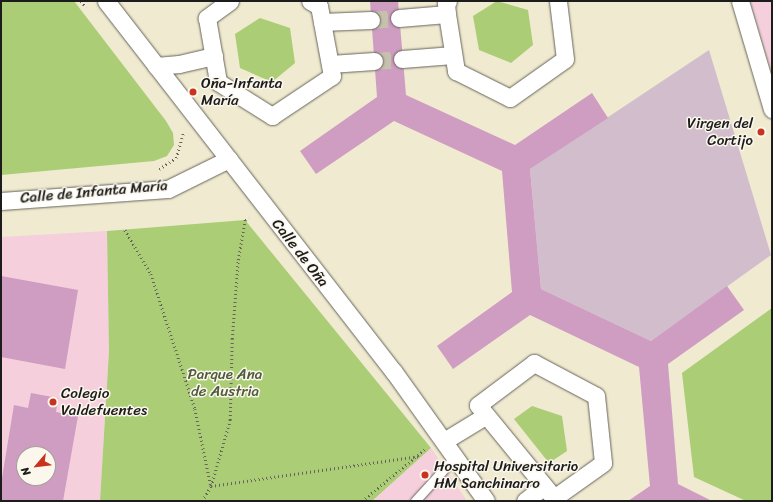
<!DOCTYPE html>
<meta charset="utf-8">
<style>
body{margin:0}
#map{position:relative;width:773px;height:502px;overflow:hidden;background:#f0ead0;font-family:Sriracha,sans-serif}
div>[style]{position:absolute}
.built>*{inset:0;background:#f5cfdc}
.industrial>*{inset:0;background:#d1bdcc}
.green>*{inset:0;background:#aacd76}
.building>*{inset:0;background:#cf9cc2}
.street-tunnel>*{height:17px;margin-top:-8.5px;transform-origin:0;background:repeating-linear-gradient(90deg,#c6c1ac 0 17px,transparent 0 25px)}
.path>*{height:2.5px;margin-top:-1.25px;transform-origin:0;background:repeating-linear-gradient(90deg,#66645b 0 1px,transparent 0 4px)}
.roads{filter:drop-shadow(0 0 1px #66645b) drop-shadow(0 0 1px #66645b)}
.lane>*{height:9px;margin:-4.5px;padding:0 4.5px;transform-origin:4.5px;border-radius:4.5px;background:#fff}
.street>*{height:17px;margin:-8.5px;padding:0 8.5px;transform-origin:8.5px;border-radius:8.5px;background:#fff}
.dots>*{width:11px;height:11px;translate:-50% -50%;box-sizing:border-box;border:2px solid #fbf7ec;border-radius:50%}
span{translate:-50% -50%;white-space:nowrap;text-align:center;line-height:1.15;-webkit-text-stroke:3px #fbf7ec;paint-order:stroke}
.poi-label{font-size:15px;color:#1c1c1c}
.left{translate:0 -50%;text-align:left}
.right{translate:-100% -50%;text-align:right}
.street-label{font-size:15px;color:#1c1c1c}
.park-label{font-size:15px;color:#4e5a3c}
.frame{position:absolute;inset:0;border:2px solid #1c1c1c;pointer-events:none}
.north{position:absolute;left:16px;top:446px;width:40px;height:40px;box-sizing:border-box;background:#fbf7ec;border:1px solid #a29f99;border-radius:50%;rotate:242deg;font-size:11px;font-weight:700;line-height:16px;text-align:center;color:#1c1c1c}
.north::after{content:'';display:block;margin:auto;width:14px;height:18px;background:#c8321e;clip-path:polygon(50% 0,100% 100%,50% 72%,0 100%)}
</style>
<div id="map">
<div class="built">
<i style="clip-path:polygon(750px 1px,772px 1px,772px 74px)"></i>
<i style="clip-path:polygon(evenodd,107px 231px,109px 351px,100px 501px,1px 501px,1px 237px,107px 231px,24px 454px,48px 454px,48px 478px,24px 478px,24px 454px)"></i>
<i style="clip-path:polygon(431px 448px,467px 501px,372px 501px)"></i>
</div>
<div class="industrial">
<i style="clip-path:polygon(709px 50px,771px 255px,651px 341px,541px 289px,530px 169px)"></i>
</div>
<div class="green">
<i style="clip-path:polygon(1px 1px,74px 1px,166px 121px,173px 133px,174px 145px,167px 156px,154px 161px,1px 175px)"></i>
<i style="clip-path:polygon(497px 1px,528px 10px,533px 45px,511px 63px,479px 50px,473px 16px)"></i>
<i style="clip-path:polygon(260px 18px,290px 28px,295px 63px,272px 82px,240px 68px,235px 34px)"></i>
<i style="clip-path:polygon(245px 220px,431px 448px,372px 501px,100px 501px,109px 351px,107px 231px)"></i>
<i style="clip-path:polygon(772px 308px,772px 501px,746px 501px,694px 477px,682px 373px)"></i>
<i style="clip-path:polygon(532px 406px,562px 416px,567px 451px,549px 463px,514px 419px)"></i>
</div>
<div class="building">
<i style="clip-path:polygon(370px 1px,398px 1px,406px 95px,515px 145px,592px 93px,608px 118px,530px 169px,541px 289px,651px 341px,727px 286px,744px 310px,668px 364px,678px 484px,712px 501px,628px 501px,650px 486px,639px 367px,530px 315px,453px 369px,437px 346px,512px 292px,502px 171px,394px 121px,316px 174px,300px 151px,377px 97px)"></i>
<i style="clip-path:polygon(1px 276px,78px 290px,65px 369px,1px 357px)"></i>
<i style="clip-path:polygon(evenodd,31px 393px,58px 398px,56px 412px,78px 416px,63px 501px,1px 501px,1px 484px,14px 405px,28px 408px,31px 393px,24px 454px,48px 454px,48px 478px,24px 478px,24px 454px)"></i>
</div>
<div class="street-tunnel">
<i style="left:371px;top:20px;width:28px;rotate:-4deg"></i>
<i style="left:374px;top:61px;width:28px;rotate:-4deg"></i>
</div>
<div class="path">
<i style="left:81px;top:1px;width:8px;rotate:50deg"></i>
<i style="left:159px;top:169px;width:20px;rotate:-33deg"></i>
<i style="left:176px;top:158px;width:26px;rotate:-74deg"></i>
<i style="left:125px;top:230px;width:51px;rotate:59.4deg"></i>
<i style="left:151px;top:274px;width:142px;rotate:71.9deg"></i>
<i style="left:195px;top:409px;width:79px;rotate:78.3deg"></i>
<i style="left:211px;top:486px;width:209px;rotate:-8.2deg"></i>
<i style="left:202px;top:501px;width:17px;rotate:-59deg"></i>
<i style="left:211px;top:486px;width:69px;rotate:-73.9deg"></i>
<i style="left:230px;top:420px;width:81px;rotate:-88.6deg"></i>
<i style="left:232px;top:339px;width:79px;rotate:-85.7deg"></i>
<i style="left:238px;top:260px;width:41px;rotate:-80.1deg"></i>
<i style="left:245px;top:220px;width:4px;rotate:-27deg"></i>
<i style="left:362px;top:501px;width:82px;rotate:-39.5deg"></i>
</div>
<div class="roads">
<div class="lane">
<i style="left:415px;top:501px;width:59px;rotate:-47.7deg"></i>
</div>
<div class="street">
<i style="left:106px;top:1px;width:470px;rotate:52.2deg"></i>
<i style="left:394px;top:372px;width:158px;rotate:54.5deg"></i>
<i style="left:230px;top:1px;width:29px;rotate:144deg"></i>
<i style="left:207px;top:18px;width:65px;rotate:80.2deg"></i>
<i style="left:218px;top:82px;width:64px;rotate:32.2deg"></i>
<i style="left:272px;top:116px;width:72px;rotate:-33.7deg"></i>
<i style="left:332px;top:76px;width:71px;rotate:-100.5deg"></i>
<i style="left:319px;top:6px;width:10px;rotate:-151deg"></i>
<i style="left:448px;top:1px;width:3px;rotate:135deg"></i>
<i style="left:446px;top:3px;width:11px;rotate:85deg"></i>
<i style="left:447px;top:14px;width:58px;rotate:81deg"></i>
<i style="left:456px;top:71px;width:60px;rotate:26.6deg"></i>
<i style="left:510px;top:98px;width:67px;rotate:-35.3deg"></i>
<i style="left:565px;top:59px;width:58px;rotate:-96.9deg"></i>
<i style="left:740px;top:1px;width:113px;rotate:73.5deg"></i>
<i style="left:399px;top:18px;width:48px;rotate:-4.8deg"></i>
<i style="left:322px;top:22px;width:49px;rotate:-2.3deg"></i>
<i style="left:402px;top:59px;width:51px;rotate:-4.5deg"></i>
<i style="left:330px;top:64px;width:44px;rotate:-3.9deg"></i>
<i style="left:156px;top:66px;width:23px;rotate:-5deg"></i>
<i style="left:179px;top:64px;width:36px;rotate:-13deg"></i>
<i style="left:1px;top:201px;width:167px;rotate:-4.1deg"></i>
<i style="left:168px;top:189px;width:68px;rotate:-26.2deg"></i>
<i style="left:534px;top:363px;width:70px;rotate:28deg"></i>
<i style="left:596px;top:396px;width:67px;rotate:84deg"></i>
<i style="left:603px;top:463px;width:60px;rotate:144.5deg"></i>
<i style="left:554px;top:498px;width:120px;rotate:-129.3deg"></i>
<i style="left:478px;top:405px;width:70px;rotate:-36.9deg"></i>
<i style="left:444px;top:441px;width:48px;rotate:-31.4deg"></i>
<i style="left:525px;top:501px;width:24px;rotate:-38deg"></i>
</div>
</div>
<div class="dots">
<i style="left:193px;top:92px;background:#c8321e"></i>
<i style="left:761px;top:132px;background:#c8321e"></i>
<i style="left:53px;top:402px;background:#c8321e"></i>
<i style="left:425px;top:475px;background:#c8321e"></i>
</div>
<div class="poi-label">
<span class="left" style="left:201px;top:92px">Oña-Infanta<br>María</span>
<span class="right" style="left:753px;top:132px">Virgen del<br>Cortijo</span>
<span class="left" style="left:61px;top:402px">Colegio<br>Valdefuentes</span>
<span class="left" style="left:434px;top:475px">Hospital Universitario<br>HM Sanchinarro</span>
</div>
<div class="street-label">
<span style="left:94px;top:192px;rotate:-5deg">Calle de Infanta María</span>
<span style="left:300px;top:253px;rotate:52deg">Calle de Oña</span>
</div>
<div class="park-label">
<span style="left:225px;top:383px">Parque Ana<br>de Austria</span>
</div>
<div class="frame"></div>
<div class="north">N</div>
</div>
